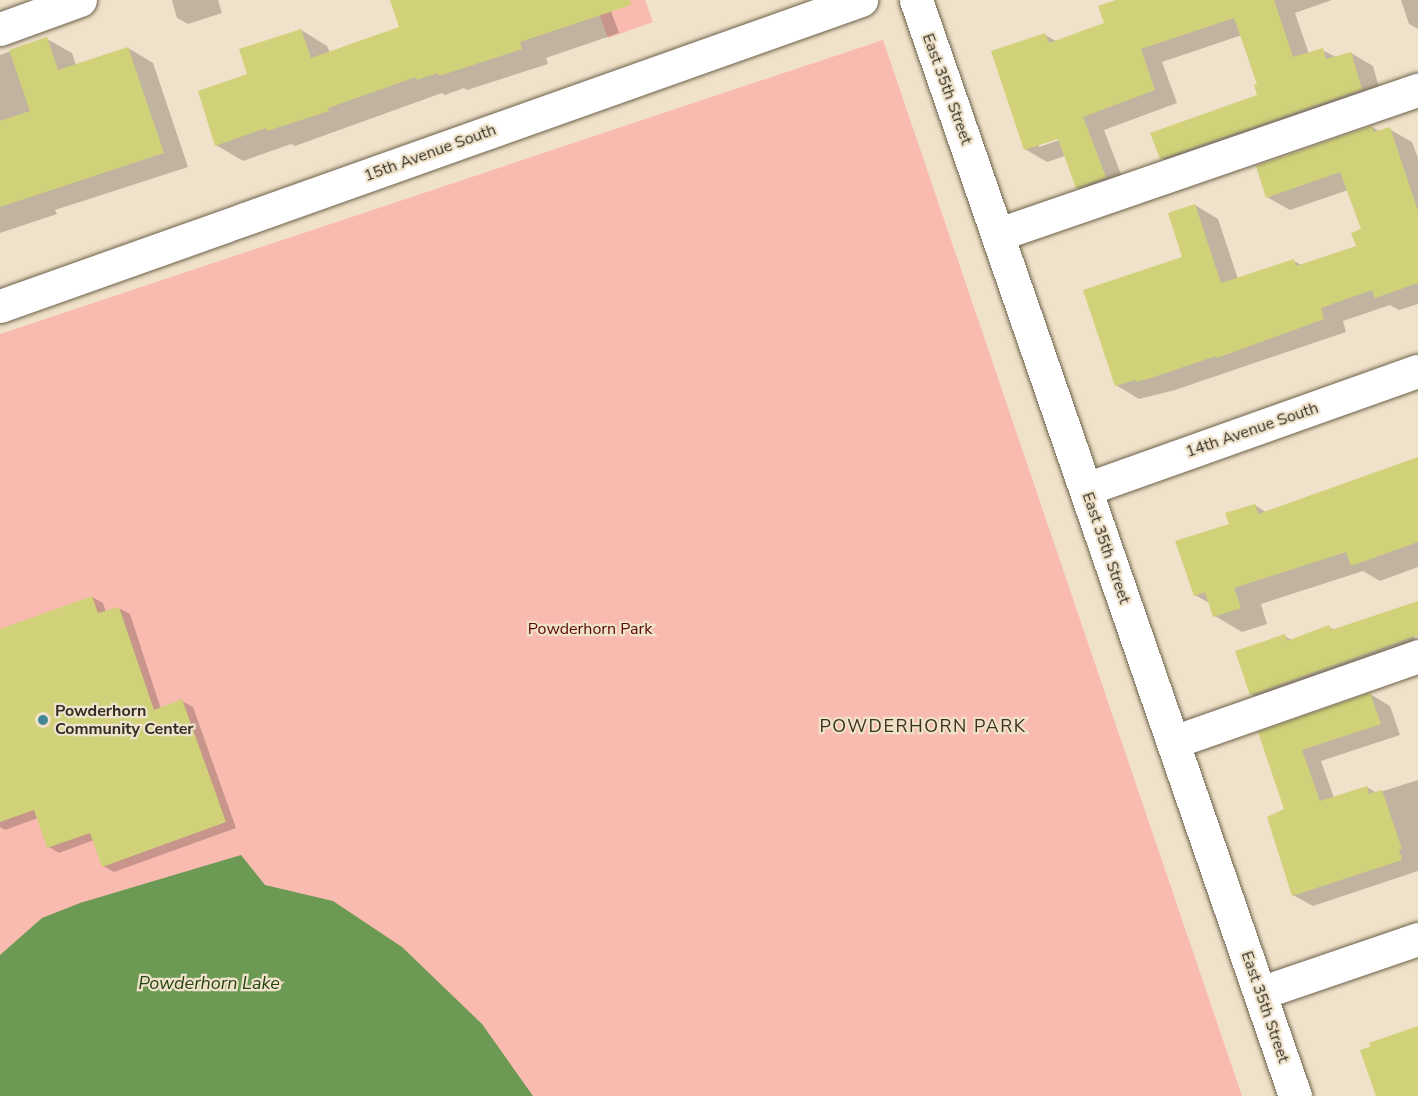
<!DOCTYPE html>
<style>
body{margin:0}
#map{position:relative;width:1418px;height:1096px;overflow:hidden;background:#f0e2ca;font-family:"Nunito Sans",sans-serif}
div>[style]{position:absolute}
.green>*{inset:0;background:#f9bbb0}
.water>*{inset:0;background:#6c9953}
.shadow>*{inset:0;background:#0003}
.building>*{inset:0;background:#d0d179}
.roads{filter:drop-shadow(0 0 2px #6c604a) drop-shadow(0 0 2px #6c604a)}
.minor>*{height:33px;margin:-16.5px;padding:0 16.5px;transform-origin:16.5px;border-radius:16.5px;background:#fff}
.dots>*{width:16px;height:16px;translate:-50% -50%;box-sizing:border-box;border:3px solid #f0e2ca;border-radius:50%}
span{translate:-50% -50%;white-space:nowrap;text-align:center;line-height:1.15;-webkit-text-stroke:4.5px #f0e2ca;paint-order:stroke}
.street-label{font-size:16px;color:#332e25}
.park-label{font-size:16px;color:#590903}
.poi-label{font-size:16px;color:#332e25;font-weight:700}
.left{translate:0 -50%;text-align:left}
.neighbourhood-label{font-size:18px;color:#3b301c;letter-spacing:1.5px}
.water-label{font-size:18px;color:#254411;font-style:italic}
</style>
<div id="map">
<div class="green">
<i style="clip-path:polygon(594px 0,645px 0,653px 22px,608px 38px)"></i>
<i style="clip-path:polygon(883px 40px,1242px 1096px,0 1096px,0 334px)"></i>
</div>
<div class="water">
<i style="clip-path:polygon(241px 855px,265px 885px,333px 901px,402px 947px,482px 1024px,533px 1096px,0 1096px,0 955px,42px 918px,80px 903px)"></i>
</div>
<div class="shadow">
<i style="clip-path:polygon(172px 0,218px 0,222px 13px,188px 24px,177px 18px)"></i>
<i style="clip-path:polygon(392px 0,607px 0,619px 33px,546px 58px,548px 64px,467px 90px,464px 88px,445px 95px,442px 93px,295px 146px,291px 144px,243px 161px,216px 145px,249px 75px,301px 30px,327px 46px,330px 53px,401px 28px)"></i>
<i style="clip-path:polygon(evenodd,1121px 0,1332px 0,1295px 13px,1309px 54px,1322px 50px,1336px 57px,1351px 53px,1373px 66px,1383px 102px,1183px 171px,1161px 158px,1259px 96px,1259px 85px,1242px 35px,1162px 62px,1177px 103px,1104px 130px,1127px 190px,1099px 200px,1077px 187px,1065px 156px,1047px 162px,1025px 149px,1045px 35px,1058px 42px,1106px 24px,1121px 0,1064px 135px,1065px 138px,1039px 147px,1039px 143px,1064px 135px)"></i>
<i style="clip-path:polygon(1401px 0,1418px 0,1418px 29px,1409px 24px)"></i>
<i style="clip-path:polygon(47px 39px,72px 53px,76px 65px,128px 48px,153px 63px,188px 167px,55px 210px,57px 214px,0 233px,0 55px)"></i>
<i style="clip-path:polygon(1372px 127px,1380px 132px,1389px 129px,1412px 142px,1418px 158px,1418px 304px,1399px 310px,1390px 305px,1343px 321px,1346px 332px,1175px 390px,1139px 399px,1116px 385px,1184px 258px,1195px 205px,1218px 219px,1238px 279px,1294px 261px,1303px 266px,1358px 247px,1363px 230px,1348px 190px,1290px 210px,1267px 197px)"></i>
<i style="clip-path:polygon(1418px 459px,1418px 567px,1380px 581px,1363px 571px,1261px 604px,1267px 624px,1242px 632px,1215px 616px,1211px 604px,1195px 595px,1231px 525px,1255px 505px,1267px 513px)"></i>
<i style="clip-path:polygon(92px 597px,103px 603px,106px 612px,119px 608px,130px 614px,161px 709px,182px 701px,193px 707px,236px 828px,114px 872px,103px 866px,94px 840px,59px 853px,49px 847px,38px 818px,5px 830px,0 827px,0 630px)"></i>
<i style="clip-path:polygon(1407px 616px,1417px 645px,1261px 700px,1251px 694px,1284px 636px,1292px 640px,1329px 627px,1335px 630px)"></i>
<i style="clip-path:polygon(1370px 694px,1390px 706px,1400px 735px,1321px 761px,1334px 798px,1367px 787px,1377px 793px,1418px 780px,1418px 871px,1313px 906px,1293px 895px,1286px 810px,1260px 733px)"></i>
</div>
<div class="building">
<i style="clip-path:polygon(390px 0,630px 0,631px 5px,520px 42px,522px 49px,439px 76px,438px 73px,417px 80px,416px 77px,328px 108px,329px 111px,267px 131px,266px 128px,215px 146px,198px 91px,247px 74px,239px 49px,301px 29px,311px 58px,399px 27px)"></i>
<i style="clip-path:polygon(1116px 0,1274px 0,1293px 57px,1323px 48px,1326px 59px,1351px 52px,1362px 89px,1160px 159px,1150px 133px,1257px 95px,1254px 85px,1257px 84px,1234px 18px,1141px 49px,1155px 90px,1083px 117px,1106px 177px,1076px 188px,1058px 139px,1024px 150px,991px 51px,1045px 33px,1049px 43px,1104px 23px,1098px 6px)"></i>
<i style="clip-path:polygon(47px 37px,58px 70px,128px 47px,164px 153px,0 207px,0 121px,30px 111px,9px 50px)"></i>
<i style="clip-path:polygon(1372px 126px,1374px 132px,1390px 127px,1418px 211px,1418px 283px,1375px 298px,1372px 290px,1321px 308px,1324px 319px,1217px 358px,1216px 356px,1151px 378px,1136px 382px,1135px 380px,1115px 386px,1083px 290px,1182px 257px,1168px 213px,1195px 204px,1221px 283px,1294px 259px,1296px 266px,1356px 246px,1351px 233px,1361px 229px,1340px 172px,1266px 198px,1256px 166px)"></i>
<i style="clip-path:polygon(1418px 457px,1418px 542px,1351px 566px,1346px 552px,1234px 588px,1241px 608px,1213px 617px,1205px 592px,1194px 596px,1175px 541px,1229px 524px,1225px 513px,1255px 504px,1258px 514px)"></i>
<i style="clip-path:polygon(92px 596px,98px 613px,119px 607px,154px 710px,182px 699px,226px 822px,102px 867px,90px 833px,47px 848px,34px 810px,0 822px,0 629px)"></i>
<i style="clip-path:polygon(1418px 601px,1418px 635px,1250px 695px,1235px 651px,1285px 634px,1287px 641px,1329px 625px,1331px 630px)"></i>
<i style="clip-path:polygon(1370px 693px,1381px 724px,1302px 750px,1320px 801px,1367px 786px,1369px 794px,1382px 790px,1402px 849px,1399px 850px,1402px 860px,1292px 896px,1267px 817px,1284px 809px,1258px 732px)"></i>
<i style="clip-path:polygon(1418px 1026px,1418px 1096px,1376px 1096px,1360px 1050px,1370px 1047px,1369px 1043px)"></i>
</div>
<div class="roads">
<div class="minor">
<i style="left:916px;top:0;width:1160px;rotate:70.92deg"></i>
<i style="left:0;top:29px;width:85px;rotate:-19.9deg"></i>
<i style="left:999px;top:234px;width:443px;rotate:-19deg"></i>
<i style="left:0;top:306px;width:914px;rotate:-19.57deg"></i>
<i style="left:1086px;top:489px;width:352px;rotate:-19.6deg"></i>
<i style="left:1173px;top:742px;width:260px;rotate:-19.3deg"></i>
<i style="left:1260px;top:993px;width:167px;rotate:-18.9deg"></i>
</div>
</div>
<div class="dots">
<i style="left:43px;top:720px;background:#438695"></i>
</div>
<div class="street-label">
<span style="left:947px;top:89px;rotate:70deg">East 35th Street</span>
<span style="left:430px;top:153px;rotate:-20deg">15th Avenue South</span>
<span style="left:1252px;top:430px;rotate:-19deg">14th Avenue South</span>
<span style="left:1106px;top:548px;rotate:71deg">East 35th Street</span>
<span style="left:1265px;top:1007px;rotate:71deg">East 35th Street</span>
</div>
<div class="park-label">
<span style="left:590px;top:629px">Powderhorn Park</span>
</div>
<div class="poi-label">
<span class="left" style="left:55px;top:720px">Powderhorn<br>Community Center</span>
</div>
<div class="neighbourhood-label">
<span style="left:923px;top:726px">POWDERHORN PARK</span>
</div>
<div class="water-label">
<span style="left:209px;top:983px">Powderhorn Lake</span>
</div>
</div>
